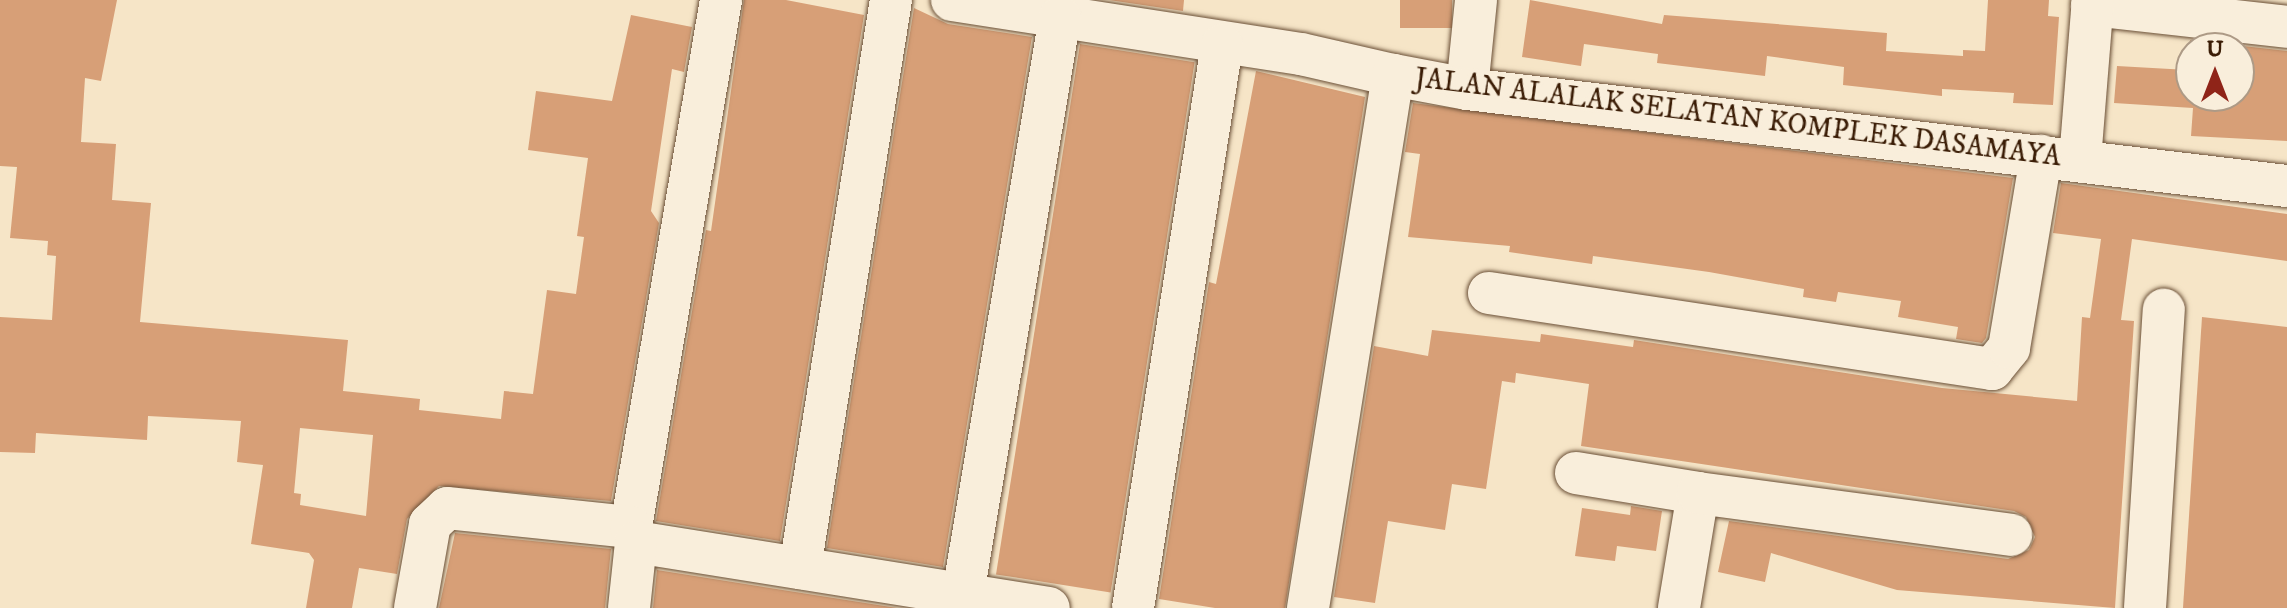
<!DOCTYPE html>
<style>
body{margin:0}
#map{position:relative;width:2287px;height:608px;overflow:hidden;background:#f6e5c7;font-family:"IM FELL DW Pica",serif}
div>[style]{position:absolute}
.building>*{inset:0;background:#d79f77;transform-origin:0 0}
.roads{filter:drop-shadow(0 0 2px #6a4f36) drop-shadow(0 0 2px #6a4f36)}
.street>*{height:42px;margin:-21px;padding:0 21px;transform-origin:21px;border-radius:21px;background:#f9eedb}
span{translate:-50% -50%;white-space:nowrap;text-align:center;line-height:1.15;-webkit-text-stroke:7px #f9eedb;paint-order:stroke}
.street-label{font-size:28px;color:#3b1d06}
.north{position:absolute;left:2175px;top:32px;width:80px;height:80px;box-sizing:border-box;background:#f9eedb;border:2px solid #ad9a86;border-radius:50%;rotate:0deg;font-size:22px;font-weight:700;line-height:32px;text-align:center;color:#3b1d06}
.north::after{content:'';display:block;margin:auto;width:28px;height:36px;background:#8f2418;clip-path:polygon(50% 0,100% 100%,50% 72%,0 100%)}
</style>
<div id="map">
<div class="building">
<i style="clip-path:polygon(evenodd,0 0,117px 0,101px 81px,85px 78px,81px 142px,116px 144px,112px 200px,151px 203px,140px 322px,348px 340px,343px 391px,420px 399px,419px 410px,501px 419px,504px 391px,533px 394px,547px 290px,576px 294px,584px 237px,577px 236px,588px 158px,528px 150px,536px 91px,612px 101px,631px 15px,692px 27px,684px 72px,672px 69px,651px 211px,659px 223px,611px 501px,439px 486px,407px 519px,397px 574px,359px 568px,352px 608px,306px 608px,314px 560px,309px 553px,251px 544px,263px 465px,237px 462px,241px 421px,148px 416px,147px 440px,36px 433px,35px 453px,0 452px,0 317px,52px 320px,56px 256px,47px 255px,48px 241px,10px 238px,17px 167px,0 166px,0 0,300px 428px,373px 435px,366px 516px,300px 505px,301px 494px,294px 493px,300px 428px)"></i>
<i style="clip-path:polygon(744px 0,786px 0,864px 15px,780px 541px,656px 521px,706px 230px,711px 231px)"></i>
<i style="clip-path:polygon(1109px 0,1184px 0,1183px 11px)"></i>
<i style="left:1400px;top:0;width:52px;height:28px"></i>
<i style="clip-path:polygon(1530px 0,1662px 24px,1664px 15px,1887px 33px,1886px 51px,1963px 56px,1963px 50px,1985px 51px,1988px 0,2049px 0,2048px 16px,2059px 17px,2053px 105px,2013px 103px,2014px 93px,1942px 89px,1942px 96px,1843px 85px,1844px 67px,1767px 56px,1765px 76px,1657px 63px,1658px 54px,1584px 44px,1581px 66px,1522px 57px)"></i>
<i style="clip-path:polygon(914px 8px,948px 24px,1032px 37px,943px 567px,827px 548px)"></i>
<i style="clip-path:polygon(evenodd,2190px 40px,2287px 51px,2287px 141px,2191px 136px,2193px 108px,2114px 103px,2117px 66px,2188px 70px,2190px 40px,2191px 48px,2239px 48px,2239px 96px,2191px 96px,2191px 48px)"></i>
<i style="left:1080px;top:44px;width:116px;height:537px;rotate:9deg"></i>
<i style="clip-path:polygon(1256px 71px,1365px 97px,1285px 608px,1215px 608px,1159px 599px,1209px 282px,1216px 284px)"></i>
<i style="clip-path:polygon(1413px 103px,2013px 178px,1986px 338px,1982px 343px,1956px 339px,1958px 327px,1898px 317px,1901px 301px,1838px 292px,1836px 302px,1803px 297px,1804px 289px,1709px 272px,1593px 256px,1592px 264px,1509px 252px,1510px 246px,1408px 237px,1420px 154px,1405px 152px)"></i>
<i style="clip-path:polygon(2061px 183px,2287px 214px,2287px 261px,2132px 239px,2121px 320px,2134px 321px,2115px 608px,1897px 590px,1771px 553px,1765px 582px,1718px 572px,1729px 521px,2008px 559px,2029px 550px,2035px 537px,2026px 517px,2014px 511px,1581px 446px,1589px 384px,1516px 373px,1515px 383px,1502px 381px,1486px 489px,1452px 484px,1445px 530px,1388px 521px,1375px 603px,1334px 597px,1374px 346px,1428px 356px,1432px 330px,1540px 342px,1541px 334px,1633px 347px,1634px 340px,1942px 388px,2077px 401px,2082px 317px,2090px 318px,2101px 239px,2053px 233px)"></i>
<i style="clip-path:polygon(2202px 317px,2287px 327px,2287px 608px,2183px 608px)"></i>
<i style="clip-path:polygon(1631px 506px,1662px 511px,1656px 551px,1617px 546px,1615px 561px,1575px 556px,1582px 508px,1630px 515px)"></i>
<i style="clip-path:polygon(455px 533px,611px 549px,605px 608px,439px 608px)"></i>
<i style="clip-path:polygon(657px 570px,897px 608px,653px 608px)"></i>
</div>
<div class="roads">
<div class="street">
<i style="left:952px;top:0;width:353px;rotate:8.8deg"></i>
<i style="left:1301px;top:54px;width:94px;rotate:12.9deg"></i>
<i style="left:2092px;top:5px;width:196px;rotate:6.4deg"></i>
<i style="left:1467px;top:89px;width:89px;rotate:-84.2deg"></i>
<i style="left:2080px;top:160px;width:161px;rotate:-85.4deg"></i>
<i style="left:1489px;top:293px;width:509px;rotate:8.59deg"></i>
<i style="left:1992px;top:369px;width:27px;rotate:-51deg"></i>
<i style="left:2009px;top:348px;width:195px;rotate:-80.5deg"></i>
<i style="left:1576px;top:473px;width:124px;rotate:9.3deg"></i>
<i style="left:1698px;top:493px;width:117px;rotate:99.4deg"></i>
<i style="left:1698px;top:493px;width:316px;rotate:7.6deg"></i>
<i style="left:631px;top:527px;width:535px;rotate:-80.31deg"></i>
<i style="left:800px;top:568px;width:575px;rotate:-80.9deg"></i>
<i style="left:963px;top:594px;width:585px;rotate:-80.46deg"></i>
<i style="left:415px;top:608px;width:85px;rotate:-79.9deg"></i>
<i style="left:430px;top:524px;width:23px;rotate:-43deg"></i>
<i style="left:447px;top:508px;width:185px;rotate:5.9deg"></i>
<i style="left:631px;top:527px;width:16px;rotate:72deg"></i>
<i style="left:636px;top:542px;width:418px;rotate:9.1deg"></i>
<i style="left:629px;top:608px;width:66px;rotate:-83.9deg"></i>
<i style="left:1133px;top:608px;width:570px;rotate:-81.02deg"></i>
<i style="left:1308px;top:608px;width:540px;rotate:-80.94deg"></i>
<i style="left:1393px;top:75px;width:75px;rotate:10.7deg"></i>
<i style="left:1467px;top:89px;width:826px;rotate:6.75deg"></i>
<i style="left:2145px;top:608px;width:299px;rotate:-86.4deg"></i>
</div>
</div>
<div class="street-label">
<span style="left:1738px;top:118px;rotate:7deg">JALAN ALALAK SELATAN KOMPLEK DASAMAYA</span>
</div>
<div class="north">U</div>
</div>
